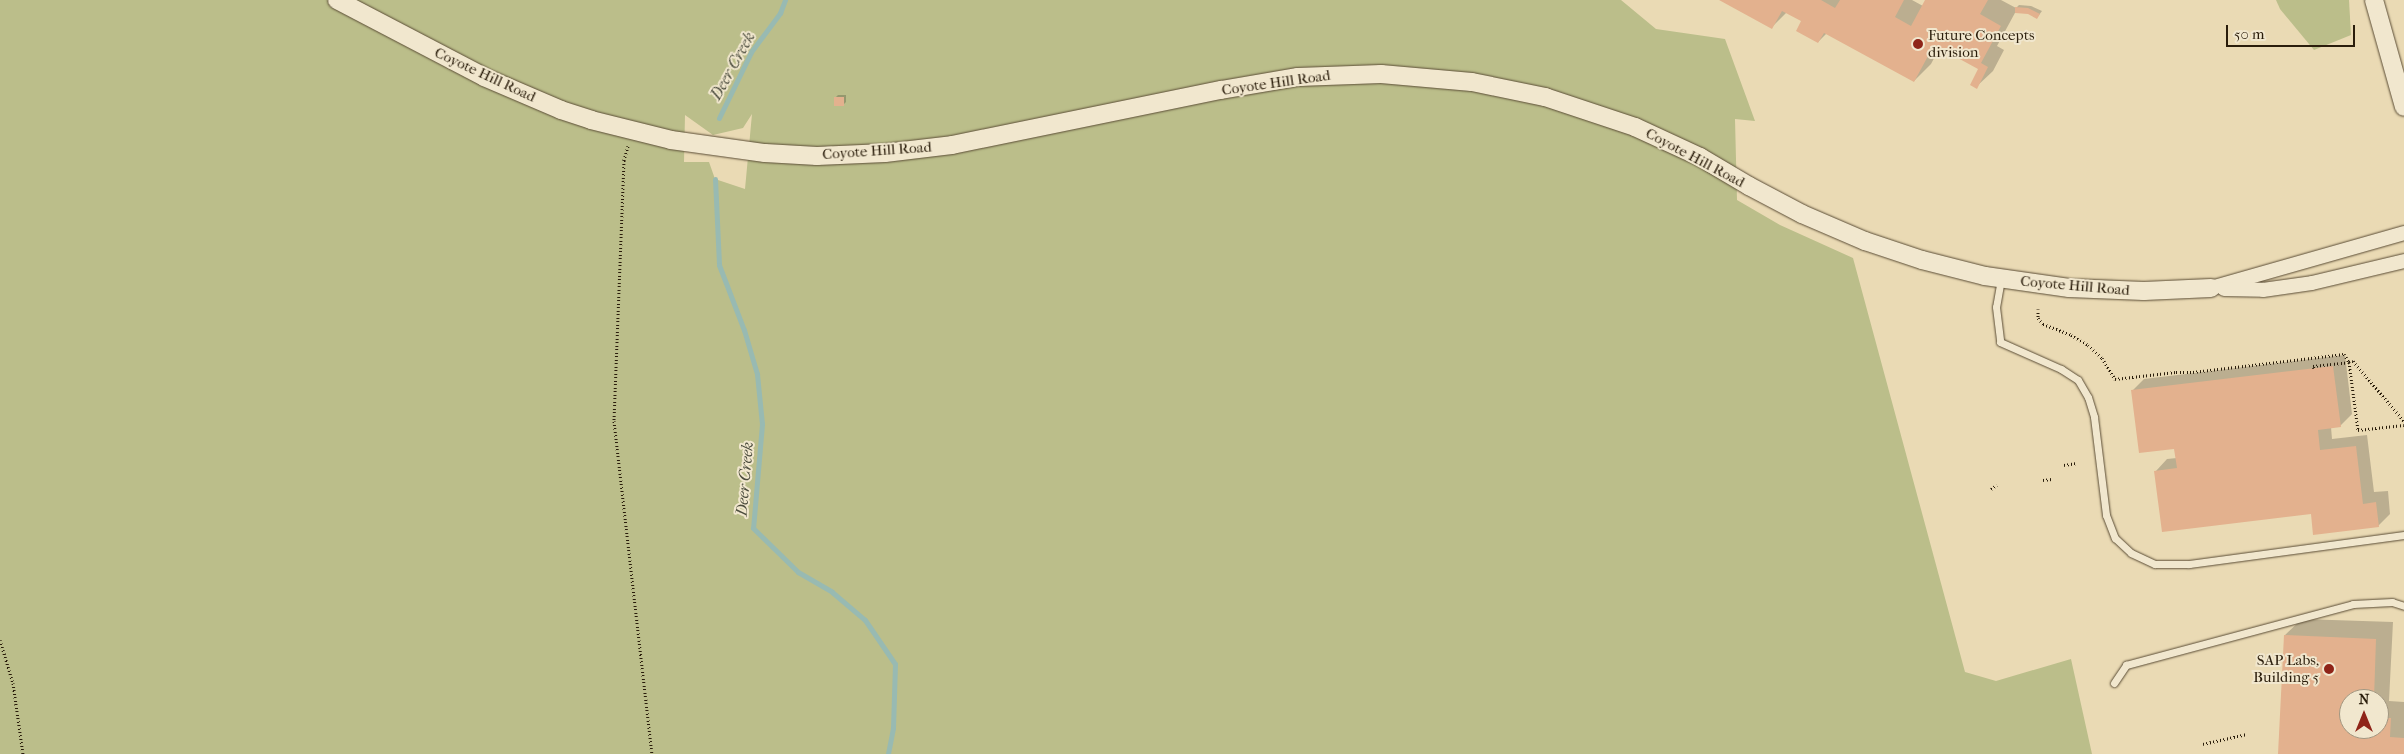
<!DOCTYPE html>
<style>
body{margin:0}
#map{position:relative;width:2404px;height:754px;overflow:hidden;background:#eadab4;font-family:"IM FELL French Canon",serif}
div>[style]{position:absolute}
.green>*{inset:0;background:#bbbe8a}
.shadow>*{inset:0;background:#0003}
.stream>*{height:5px;margin:-2.5px;padding:0 2.5px;transform-origin:2.5px;border-radius:2.5px;background:#98bab2}
.building>*{inset:0;background:#e3b18e;transform-origin:0 0}
.path>*{height:3px;margin-top:-1.5px;transform-origin:0;background:repeating-linear-gradient(90deg,#2a1d0b 0 1px,transparent 0 3.5px)}
.roads{filter:drop-shadow(0 0 1px #5a4c35) drop-shadow(0 0 1px #5a4c35)}
.service>*{height:7px;margin:-3.5px;padding:0 3.5px;transform-origin:3.5px;border-radius:3.5px;background:#f1e7ce}
.minor>*{height:14px;margin:-7px;padding:0 7px;transform-origin:7px;border-radius:7px;background:#f1e7ce}
.tertiary>*{height:18px;margin:-9px;padding:0 9px;transform-origin:9px;border-radius:9px;background:#f1e7ce}
.dots>*{width:14px;height:14px;translate:-50% -50%;box-sizing:border-box;border:2px solid #f1e7ce;border-radius:50%}
span{translate:-50% -50%;white-space:nowrap;text-align:center;line-height:1.15;-webkit-text-stroke:4px #f1e7ce;paint-order:stroke}
.poi-label{font-size:15px;color:#2a1d0b}
.left{translate:0 -50%;text-align:left}
.right{translate:-100% -50%;text-align:right}
.street-label{font-size:15px;color:#2a1d0b}
.water-label{font-size:16px;color:#4b4c3d;font-style:italic}
.north{position:absolute;left:2339px;top:689px;width:50px;height:50px;box-sizing:border-box;background:#f1e7ce;border:1px solid #a19680;border-radius:50%;rotate:0deg;font-size:14px;font-weight:700;line-height:20px;text-align:center;color:#2a1d0b}
.north::after{content:'';display:block;margin:auto;width:18px;height:22px;background:#8f2418;clip-path:polygon(50% 0,100% 100%,50% 72%,0 100%)}
.scale{position:absolute;left:2226px;top:25px;width:129px;height:22px;box-sizing:border-box;border:2px solid #2a1d0b;border-top:0;padding-left:6px;font-size:15px;line-height:18px;white-space:nowrap;color:#2a1d0b;-webkit-text-stroke:4px #f1e7ce;paint-order:stroke}
</style>
<div id="map">
<div class="green">
<i style="clip-path:polygon(evenodd,0 0,1621px 0,1656px 29px,1725px 39px,1755px 121px,1735px 119px,1737px 200px,1780px 225px,1853px 258px,1965px 672px,1996px 681px,2071px 659px,2092px 754px,0 754px,0 0,752px 114px,745px 189px,715px 179px,709px 162px,684px 162px,685px 115px,713px 135px,743px 128px,752px 114px)"></i>
<i style="clip-path:polygon(2276px 0,2349px 0,2351px 35px,2314px 50px,2280px 9px)"></i>
</div>
<div class="shadow">
<i style="clip-path:polygon(1722px 0,1912px 0,1923px 6px,1927px 0,2001px 0,2016px 8px,2019px 5px,2031px 6px,2042px 11px,2039px 15px,2016px 11px,1997px 46px,2004px 50px,1993px 71px,1976px 87px,1980px 69px,1940px 47px,1931px 64px,1914px 81px,1827px 33px,1818px 42px,1803px 21px,1787px 12px,1772px 27px)"></i>
<i style="clip-path:polygon(838px 95px,846px 95px,846px 102px,844px 104px,835px 98px)"></i>
<i style="clip-path:polygon(2345px 355px,2352px 414px,2340px 426px,2331px 427px,2332px 439px,2367px 435px,2374px 492px,2388px 491px,2390px 514px,2378px 526px,2312px 513px,2156px 471px,2167px 459px,2177px 458px,2175px 447px,2132px 391px,2144px 379px)"></i>
<i style="clip-path:polygon(evenodd,2302px 619px,2393px 622px,2389px 701px,2404px 702px,2404px 754px,2280px 754px,2285px 635px,2302px 619px,2349px 699px,2379px 699px,2379px 729px,2349px 729px,2349px 699px)"></i>
</div>
<div class="stream">
<i style="left:719px;top:118px;width:73px;rotate:-64.1deg"></i>
<i style="left:751px;top:52px;width:49px;rotate:-53.4deg"></i>
<i style="left:780px;top:13px;width:14px;rotate:-69deg"></i>
<i style="left:715px;top:179px;width:86px;rotate:87.3deg"></i>
<i style="left:719px;top:265px;width:70px;rotate:69deg"></i>
<i style="left:744px;top:330px;width:46px;rotate:73.5deg"></i>
<i style="left:757px;top:374px;width:50px;rotate:84.3deg"></i>
<i style="left:762px;top:424px;width:104px;rotate:94.9deg"></i>
<i style="left:753px;top:528px;width:63px;rotate:44.4deg"></i>
<i style="left:798px;top:572px;width:39px;rotate:30deg"></i>
<i style="left:832px;top:592px;width:43px;rotate:40.3deg"></i>
<i style="left:865px;top:620px;width:53px;rotate:55.7deg"></i>
<i style="left:895px;top:664px;width:64px;rotate:91.8deg"></i>
<i style="left:893px;top:728px;width:26px;rotate:101deg"></i>
</div>
<div class="building">
<i style="clip-path:polygon(1719px 0,1821px 0,1835px 8px,1840px 0,1904px 0,1895px 17px,1911px 26px,1925px 0,1988px 0,1980px 14px,2001px 26px,1981px 63px,1988px 67px,1977px 89px,1970px 85px,1978px 69px,1934px 45px,1914px 82px,1824px 33px,1818px 43px,1796px 31px,1801px 21px,1782px 11px,1772px 29px)"></i>
<i style="clip-path:polygon(2015px 7px,2028px 8px,2040px 14px,2037px 19px,2028px 14px,2015px 13px)"></i>
<i style="left:834px;top:97px;width:10px;height:9px"></i>
<i style="clip-path:polygon(2333px 366px,2341px 427px,2318px 430px,2320px 450px,2356px 446px,2363px 504px,2376px 502px,2379px 527px,2313px 535px,2311px 514px,2162px 532px,2154px 471px,2177px 468px,2174px 449px,2139px 453px,2131px 390px)"></i>
<i style="clip-path:polygon(2284px 635px,2376px 639px,2374px 699px,2349px 699px,2349px 729px,2379px 729px,2379px 718px,2391px 718px,2390px 737px,2404px 738px,2404px 754px,2278px 754px)"></i>
</div>
<div class="path">
<i style="left:628px;top:146px;width:15px;rotate:106deg"></i>
<i style="left:624px;top:160px;width:261px;rotate:92.2deg"></i>
<i style="left:614px;top:421px;width:335px;rotate:83.5deg"></i>
<i style="left:2038px;top:309px;width:9px;rotate:90deg"></i>
<i style="left:2038px;top:318px;width:8px;rotate:50deg"></i>
<i style="left:2043px;top:324px;width:30px;rotate:21deg"></i>
<i style="left:2071px;top:335px;width:20px;rotate:30deg"></i>
<i style="left:2088px;top:345px;width:19px;rotate:43deg"></i>
<i style="left:2102px;top:358px;width:25px;rotate:58deg"></i>
<i style="left:2115px;top:379px;width:61px;rotate:-6.5deg"></i>
<i style="left:2176px;top:372px;width:17px"></i>
<i style="left:2193px;top:372px;width:152px;rotate:-6.8deg"></i>
<i style="left:2344px;top:354px;width:9px;rotate:58deg"></i>
<i style="left:2349px;top:362px;width:4px;rotate:-14deg"></i>
<i style="left:2353px;top:361px;width:79px;rotate:49.6deg"></i>
<i style="left:2314px;top:368px;width:2px;rotate:-117deg"></i>
<i style="left:2313px;top:366px;width:36px;rotate:-6deg"></i>
<i style="left:2349px;top:362px;width:69px;rotate:82.5deg"></i>
<i style="left:2358px;top:430px;width:46px;rotate:-6.2deg"></i>
<i style="left:2064px;top:465px;width:13px;rotate:-9deg"></i>
<i style="left:2043px;top:480px;width:9px;rotate:-6deg"></i>
<i style="left:1991px;top:489px;width:7px;rotate:-34deg"></i>
<i style="left:0;top:640px;width:45px;rotate:73.2deg"></i>
<i style="left:13px;top:683px;width:72px;rotate:82deg"></i>
<i style="left:2203px;top:744px;width:45px;rotate:-12.8deg"></i>
</div>
<div class="roads">
<div class="service">
<i style="left:2001px;top:279px;width:28px;rotate:100deg"></i>
<i style="left:1996px;top:307px;width:35px;rotate:83deg"></i>
<i style="left:2000px;top:342px;width:67px;rotate:23.9deg"></i>
<i style="left:2061px;top:369px;width:20px;rotate:33deg"></i>
<i style="left:2078px;top:380px;width:20px;rotate:60deg"></i>
<i style="left:2088px;top:397px;width:21px;rotate:73deg"></i>
<i style="left:2094px;top:417px;width:99px;rotate:83deg"></i>
<i style="left:2106px;top:515px;width:25px;rotate:69deg"></i>
<i style="left:2115px;top:538px;width:22px;rotate:43deg"></i>
<i style="left:2131px;top:553px;width:26px;rotate:25deg"></i>
<i style="left:2155px;top:564px;width:34px"></i>
<i style="left:2189px;top:564px;width:217px;rotate:-7.7deg"></i>
<i style="left:2114px;top:683px;width:22px;rotate:-56deg"></i>
<i style="left:2126px;top:665px;width:235px;rotate:-15deg"></i>
<i style="left:2353px;top:604px;width:39px;rotate:-3deg"></i>
<i style="left:2392px;top:602px;width:13px;rotate:18deg"></i>
</div>
<div class="minor">
<i style="left:2211px;top:288px;width:201px;rotate:-15.9deg"></i>
<i style="left:2224px;top:289px;width:39px;rotate:1deg"></i>
<i style="left:2263px;top:290px;width:49px;rotate:-8.1deg"></i>
<i style="left:2312px;top:283px;width:95px;rotate:-13.4deg"></i>
</div>
<div class="tertiary">
<i style="left:337px;top:0;width:166px;rotate:27.6deg"></i>
<i style="left:484px;top:77px;width:84px;rotate:23.2deg"></i>
<i style="left:561px;top:110px;width:32px;rotate:18deg"></i>
<i style="left:591px;top:120px;width:82px;rotate:14deg"></i>
<i style="left:671px;top:140px;width:95px;rotate:7.9deg"></i>
<i style="left:765px;top:153px;width:52px;rotate:3.3deg"></i>
<i style="left:817px;top:156px;width:68px;rotate:-2.5deg"></i>
<i style="left:885px;top:153px;width:67px;rotate:-6.8deg"></i>
<i style="left:952px;top:145px;width:275px;rotate:-11.6deg"></i>
<i style="left:1221px;top:90px;width:78px;rotate:-9.6deg"></i>
<i style="left:1298px;top:77px;width:83px;rotate:-2.1deg"></i>
<i style="left:1381px;top:74px;width:91px;rotate:5deg"></i>
<i style="left:1472px;top:82px;width:75px;rotate:11.6deg"></i>
<i style="left:1545px;top:97px;width:95px;rotate:18.4deg"></i>
<i style="left:1635px;top:127px;width:72px;rotate:24.8deg"></i>
<i style="left:1700px;top:157px;width:57px;rotate:30.6deg"></i>
<i style="left:1749px;top:186px;width:60px;rotate:27.8deg"></i>
<i style="left:1802px;top:214px;width:69px;rotate:23.2deg"></i>
<i style="left:1865px;top:241px;width:60px;rotate:18.4deg"></i>
<i style="left:1922px;top:260px;width:65px;rotate:14.3deg"></i>
<i style="left:1985px;top:276px;width:85px;rotate:8.1deg"></i>
<i style="left:2069px;top:288px;width:75px;rotate:2.3deg"></i>
<i style="left:2144px;top:291px;width:67px;rotate:-2.6deg"></i>
<i style="left:2374px;top:0;width:111px;rotate:74.3deg"></i>
</div>
</div>
<div class="dots">
<i style="left:1918px;top:44px;background:#8f2418"></i>
<i style="left:2329px;top:669px;background:#8f2418"></i>
</div>
<div class="poi-label">
<span class="left" style="left:1928px;top:44px">Future Concepts<br>division</span>
<span class="right" style="left:2319px;top:669px">SAP Labs,<br>Building 5</span>
</div>
<div class="street-label">
<span style="left:485px;top:75px;rotate:25deg">Coyote Hill Road</span>
<span style="left:1276px;top:83px;rotate:-8deg">Coyote Hill Road</span>
<span style="left:877px;top:151px;rotate:-4deg">Coyote Hill Road</span>
<span style="left:1695px;top:158px;rotate:28deg">Coyote Hill Road</span>
<span style="left:2075px;top:286px;rotate:5deg">Coyote Hill Road</span>
</div>
<div class="water-label">
<span style="left:733px;top:66px;rotate:-61deg">Deer Creek</span>
<span style="left:745px;top:479px;rotate:-85deg">Deer Creek</span>
</div>
<div class="north">N</div>
<div class="scale">50 m</div>
</div>
